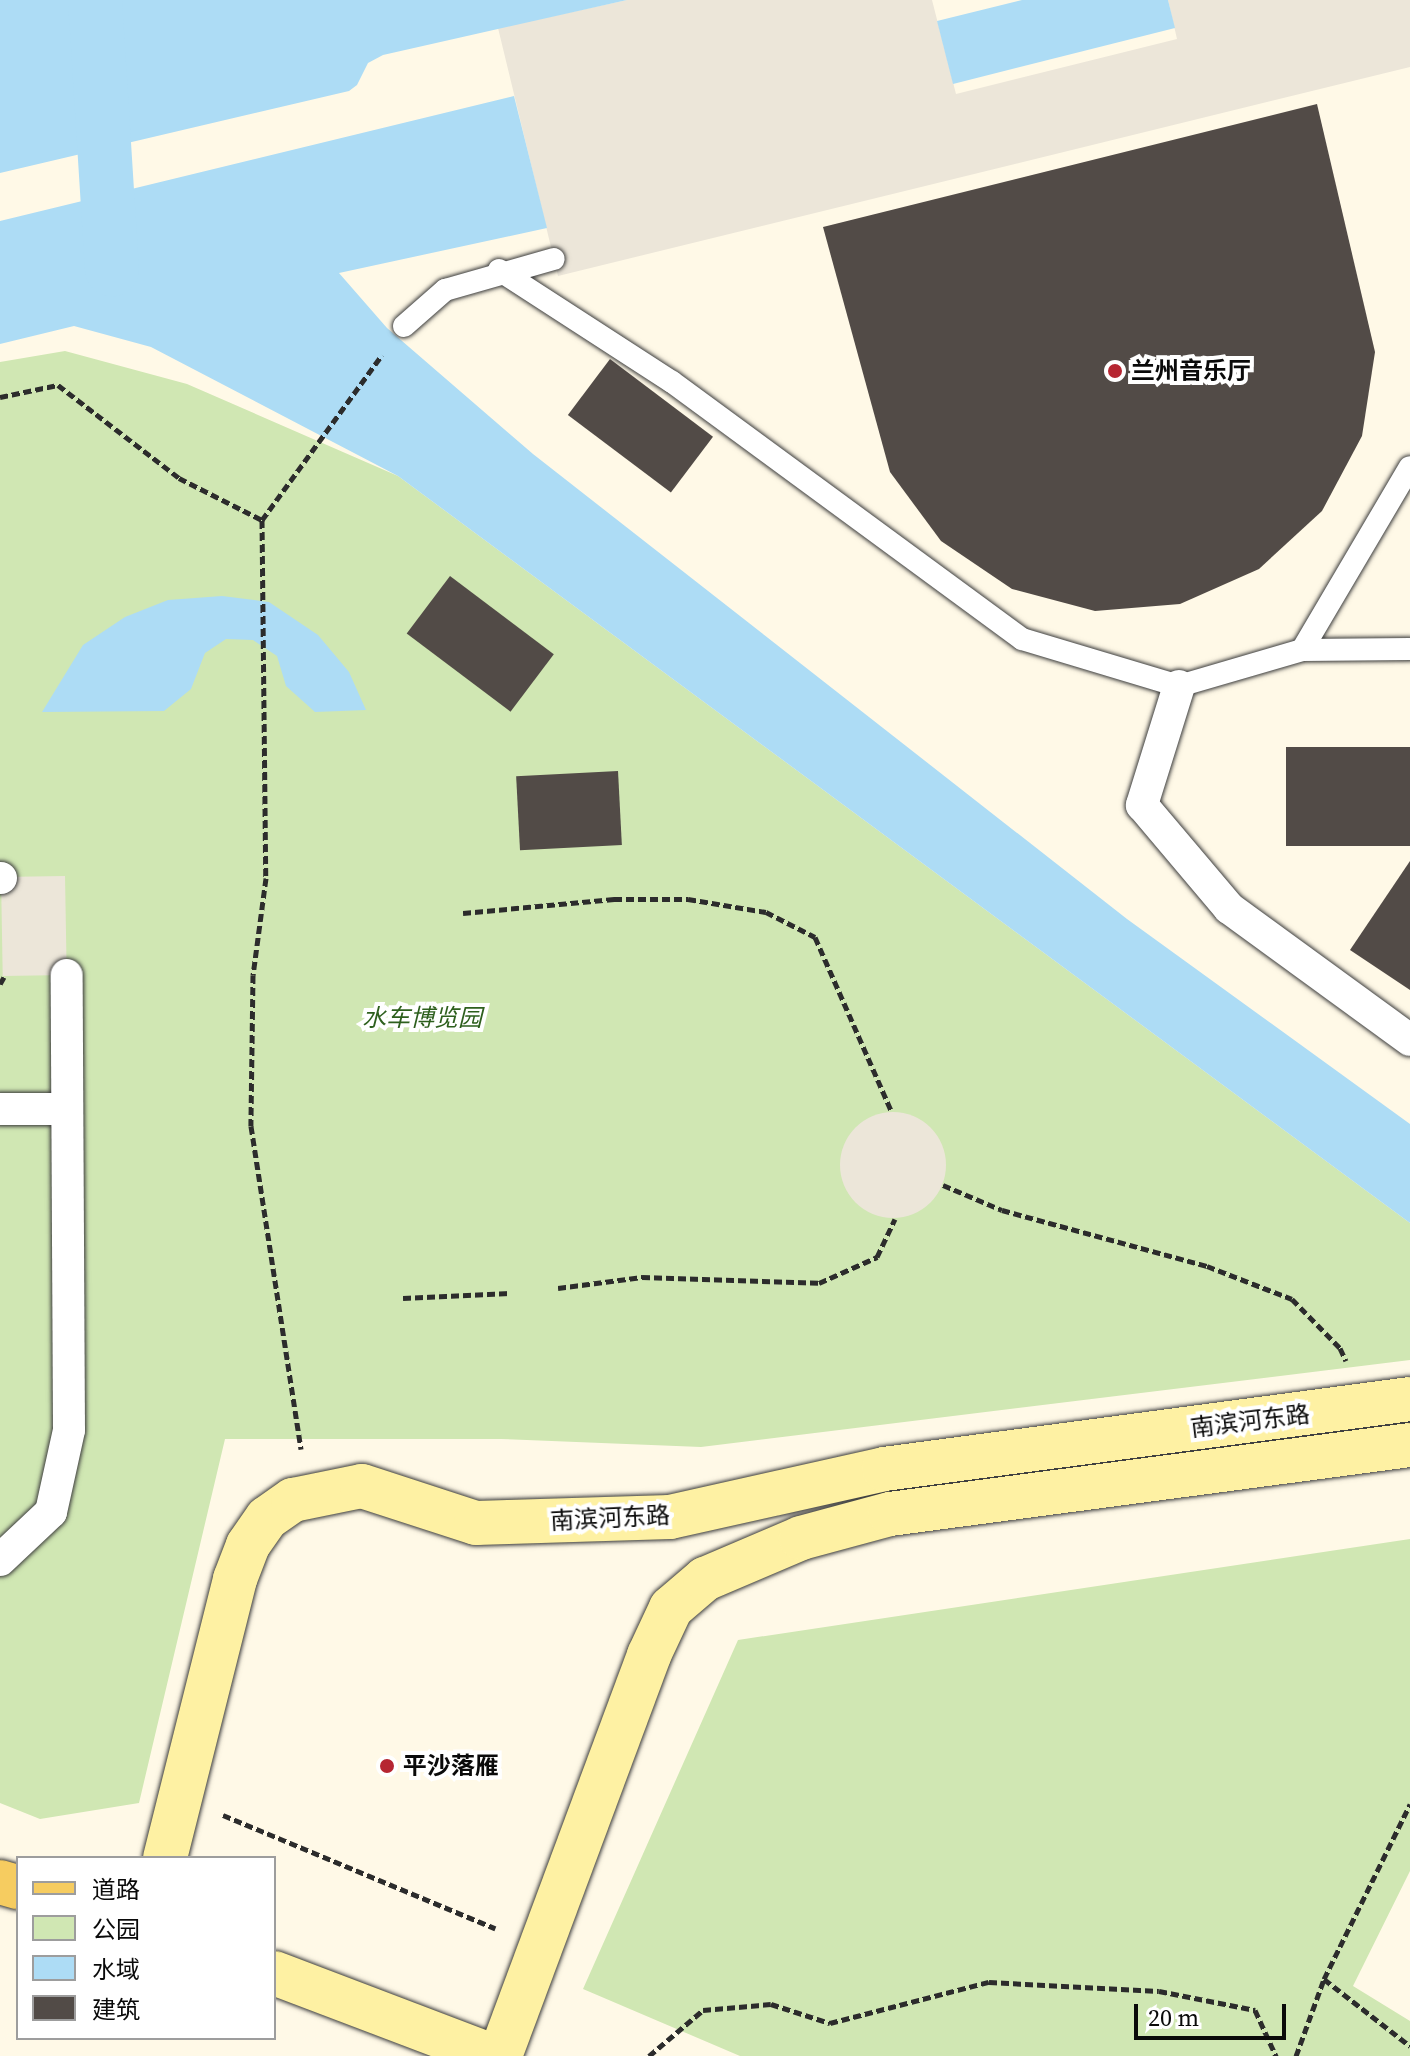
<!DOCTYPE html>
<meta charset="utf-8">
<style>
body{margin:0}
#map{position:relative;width:1410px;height:2056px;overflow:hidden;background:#fff9e7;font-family:"Source Serif 4","Noto Sans SC",serif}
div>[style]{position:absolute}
.green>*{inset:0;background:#d0e7b3}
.plaza>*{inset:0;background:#ece6d9;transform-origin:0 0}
.round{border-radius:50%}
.water>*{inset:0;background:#addcf5}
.canal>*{height:54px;margin:-27px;padding:0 27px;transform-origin:27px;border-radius:27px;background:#addcf5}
.building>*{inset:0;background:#524b47;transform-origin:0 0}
.path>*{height:5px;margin-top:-2.5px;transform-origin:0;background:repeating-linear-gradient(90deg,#2c2c2c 0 8px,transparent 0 12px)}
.roads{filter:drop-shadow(0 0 2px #3d3d3d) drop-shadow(0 0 2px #3d3d3d)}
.service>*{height:22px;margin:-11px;padding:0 11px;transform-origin:11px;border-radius:11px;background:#fff}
.pedestrian>*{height:32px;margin:-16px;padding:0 16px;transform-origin:16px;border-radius:16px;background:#fff}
.secondary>*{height:44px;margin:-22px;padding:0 22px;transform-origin:22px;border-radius:22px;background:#fef1a3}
.primary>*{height:44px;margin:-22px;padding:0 22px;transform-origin:22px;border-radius:22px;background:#f6cc60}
.dots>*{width:22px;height:22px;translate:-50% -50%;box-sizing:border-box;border:4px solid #fff;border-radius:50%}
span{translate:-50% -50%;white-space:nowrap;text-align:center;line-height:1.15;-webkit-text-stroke:8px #fff;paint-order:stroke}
.poi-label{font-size:24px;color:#0a0a0a;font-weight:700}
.left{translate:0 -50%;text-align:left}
.park-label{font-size:24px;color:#2d5f1d;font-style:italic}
.street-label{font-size:24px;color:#0a0a0a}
.legend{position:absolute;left:16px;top:1856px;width:260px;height:184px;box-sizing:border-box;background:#fff;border:2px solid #9d9d9d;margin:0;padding:10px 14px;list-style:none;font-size:24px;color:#0a0a0a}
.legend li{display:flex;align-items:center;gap:16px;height:40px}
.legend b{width:40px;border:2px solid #9d9d9d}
.scale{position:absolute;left:1134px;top:2004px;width:152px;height:36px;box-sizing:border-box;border:4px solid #0a0a0a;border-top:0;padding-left:10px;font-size:24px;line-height:28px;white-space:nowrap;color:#0a0a0a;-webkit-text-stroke:6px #fff;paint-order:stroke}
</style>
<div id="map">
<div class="green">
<i style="clip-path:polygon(65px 351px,187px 384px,398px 476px,1410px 1223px,1410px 1360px,701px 1447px,501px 1439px,225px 1439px,139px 1803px,40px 1819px,0 1803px,0 362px)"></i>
<i style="clip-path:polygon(1410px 1539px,1410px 1871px,1353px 1986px,1410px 2021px,1410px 2056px,740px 2056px,583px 1989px,738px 1640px)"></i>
</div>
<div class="plaza">
<i style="clip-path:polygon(627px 0,932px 0,956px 94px,1177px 39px,1168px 0,1410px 0,1410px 67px,558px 276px,498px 28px)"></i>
<i style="left:65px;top:876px;width:99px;height:64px;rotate:89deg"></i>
<i class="round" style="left:840px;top:1112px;width:106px;height:106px"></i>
</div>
<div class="water">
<i style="clip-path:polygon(0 0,627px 0,383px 55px,368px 63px,357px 85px,349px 91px,0 173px)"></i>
<i style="clip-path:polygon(1022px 0,1168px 0,1175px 28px,953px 84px,937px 21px)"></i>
<i style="clip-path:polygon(514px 96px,547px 228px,339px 273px,387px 328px,533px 454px,1127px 919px,1410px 1124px,1410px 1223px,398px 476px,151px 347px,74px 326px,0 344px,0 221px)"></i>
<i style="clip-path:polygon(222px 596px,269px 602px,318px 635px,349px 672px,366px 710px,315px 712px,286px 686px,277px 656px,253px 640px,226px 639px,205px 653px,191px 689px,164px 711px,42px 712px,83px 645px,125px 617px,168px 600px)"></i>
</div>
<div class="canal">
<i style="left:95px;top:0;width:270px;rotate:86.4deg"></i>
</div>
<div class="building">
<i style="clip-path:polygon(1317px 104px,1375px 352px,1362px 436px,1322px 511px,1259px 569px,1180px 604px,1095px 611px,1012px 589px,941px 541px,890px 472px,823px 227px)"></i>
<i style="left:610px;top:359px;width:129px;height:70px;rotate:37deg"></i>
<i style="left:450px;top:576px;width:130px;height:72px;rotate:37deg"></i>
<i style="left:1286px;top:747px;width:124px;height:99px"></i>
<i style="left:618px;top:771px;width:74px;height:102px;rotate:87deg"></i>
<i style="clip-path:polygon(1410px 861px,1410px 990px,1350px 950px)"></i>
</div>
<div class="path">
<i style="left:0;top:397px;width:59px;rotate:-11.7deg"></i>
<i style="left:58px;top:385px;width:153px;rotate:37.5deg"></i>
<i style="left:179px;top:478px;width:93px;rotate:26.8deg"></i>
<i style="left:262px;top:520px;width:358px;rotate:89.4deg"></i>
<i style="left:266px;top:878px;width:98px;rotate:97.6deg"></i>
<i style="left:253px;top:975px;width:151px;rotate:90.8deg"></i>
<i style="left:251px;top:1126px;width:327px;rotate:81.2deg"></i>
<i style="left:262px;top:520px;width:204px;rotate:-54deg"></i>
<i style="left:463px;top:913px;width:152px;rotate:-5.3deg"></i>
<i style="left:614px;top:899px;width:74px"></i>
<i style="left:688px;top:899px;width:79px;rotate:9.5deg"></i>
<i style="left:766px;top:912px;width:55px;rotate:27deg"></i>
<i style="left:815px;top:937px;width:191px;rotate:66.3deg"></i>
<i style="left:0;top:984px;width:8px;rotate:-60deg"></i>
<i style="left:943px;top:1185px;width:64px;rotate:23deg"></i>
<i style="left:1002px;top:1210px;width:213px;rotate:15.3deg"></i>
<i style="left:1207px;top:1266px;width:91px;rotate:21.2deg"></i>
<i style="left:1292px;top:1299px;width:69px;rotate:45.6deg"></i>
<i style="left:1340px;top:1348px;width:14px;rotate:65deg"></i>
<i style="left:558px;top:1288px;width:85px;rotate:-7.5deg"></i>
<i style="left:642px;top:1277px;width:177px;rotate:1.9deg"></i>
<i style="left:819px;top:1283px;width:64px;rotate:-24.1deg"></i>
<i style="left:877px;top:1257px;width:42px;rotate:-64.7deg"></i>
<i style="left:403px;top:1298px;width:108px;rotate:-2.7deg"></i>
<i style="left:223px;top:1815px;width:295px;rotate:22.6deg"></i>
<i style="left:1324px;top:1979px;width:109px;rotate:37.9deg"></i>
<i style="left:649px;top:2056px;width:71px;rotate:-40.4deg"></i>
<i style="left:703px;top:2010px;width:68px;rotate:-5deg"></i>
<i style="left:771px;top:2004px;width:62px;rotate:17.9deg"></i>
<i style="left:830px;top:2023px;width:164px;rotate:-14.5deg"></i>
<i style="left:989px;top:1982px;width:170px;rotate:3deg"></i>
<i style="left:1159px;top:1991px;width:98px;rotate:11.2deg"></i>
<i style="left:1255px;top:2010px;width:51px;rotate:65.5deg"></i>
<i style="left:1296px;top:2056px;width:82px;rotate:-70deg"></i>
<i style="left:1324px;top:1979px;width:195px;rotate:-63.8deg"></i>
</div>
<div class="roads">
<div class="service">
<i style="left:499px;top:270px;width:206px;rotate:32.9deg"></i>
<i style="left:672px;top:382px;width:434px;rotate:36.3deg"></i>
<i style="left:1022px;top:639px;width:164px;rotate:16.7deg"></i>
<i style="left:1179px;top:686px;width:128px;rotate:-16.3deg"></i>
<i style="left:1302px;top:650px;width:212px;rotate:-59.5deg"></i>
<i style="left:404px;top:326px;width:55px;rotate:-41.3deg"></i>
<i style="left:445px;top:290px;width:113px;rotate:-15.9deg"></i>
<i style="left:1302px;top:650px;width:108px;rotate:-0.5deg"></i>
</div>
<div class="pedestrian">
<i style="left:1179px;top:686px;width:125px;rotate:107.3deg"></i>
<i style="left:1142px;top:805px;width:135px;rotate:49.8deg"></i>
<i style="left:1229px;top:908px;width:224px;rotate:36.1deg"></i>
<i style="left:0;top:878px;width:1px"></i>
<i style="left:0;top:1109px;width:67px"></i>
<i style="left:0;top:1560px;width:70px;rotate:-43.3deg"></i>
<i style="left:51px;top:1512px;width:84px;rotate:-77.6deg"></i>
<i style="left:69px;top:1430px;width:455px;rotate:-90.3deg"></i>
</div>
<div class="secondary">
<i style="left:165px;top:1858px;width:288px;rotate:-75.9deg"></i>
<i style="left:235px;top:1579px;width:36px;rotate:-69deg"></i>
<i style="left:248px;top:1545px;width:33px;rotate:-55deg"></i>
<i style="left:267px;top:1518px;width:32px;rotate:-35deg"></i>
<i style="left:293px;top:1500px;width:70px;rotate:-11.5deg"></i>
<i style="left:362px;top:1486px;width:120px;rotate:18deg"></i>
<i style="left:476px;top:1523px;width:194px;rotate:-1.8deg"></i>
<i style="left:670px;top:1517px;width:219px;rotate:-12.6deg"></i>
<i style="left:884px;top:1469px;width:531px;rotate:-7.58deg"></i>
<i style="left:274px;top:1973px;width:233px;rotate:20.8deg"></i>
<i style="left:500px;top:2056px;width:428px;rotate:-69.6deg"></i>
<i style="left:649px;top:1655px;width:52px;rotate:-64.9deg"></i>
<i style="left:671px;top:1608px;width:45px;rotate:-40.5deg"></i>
<i style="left:705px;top:1579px;width:104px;rotate:-23.1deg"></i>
<i style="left:801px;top:1538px;width:92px;rotate:-15.1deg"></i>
<i style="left:890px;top:1514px;width:525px;rotate:-7.56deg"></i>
</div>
<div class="primary">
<i style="left:0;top:1882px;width:19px;rotate:16deg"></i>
</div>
</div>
<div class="dots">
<i style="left:1115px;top:371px;background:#b62632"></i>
<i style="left:387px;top:1766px;background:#b62632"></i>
</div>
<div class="poi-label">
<span class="left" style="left:1131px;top:371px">兰州音乐厅</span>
<span class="left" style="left:403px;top:1766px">平沙落雁</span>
</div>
<div class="park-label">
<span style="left:422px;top:1018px">水车博览园</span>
</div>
<div class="street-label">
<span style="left:1250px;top:1421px;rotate:-7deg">南滨河东路</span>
<span style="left:610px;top:1518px;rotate:-3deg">南滨河东路</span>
</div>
<ul class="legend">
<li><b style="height:10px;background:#f6cc60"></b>道路</li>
<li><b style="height:22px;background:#d0e7b3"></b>公园</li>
<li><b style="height:22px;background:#addcf5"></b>水域</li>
<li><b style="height:22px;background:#524b47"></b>建筑</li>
</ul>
<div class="scale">20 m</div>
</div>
